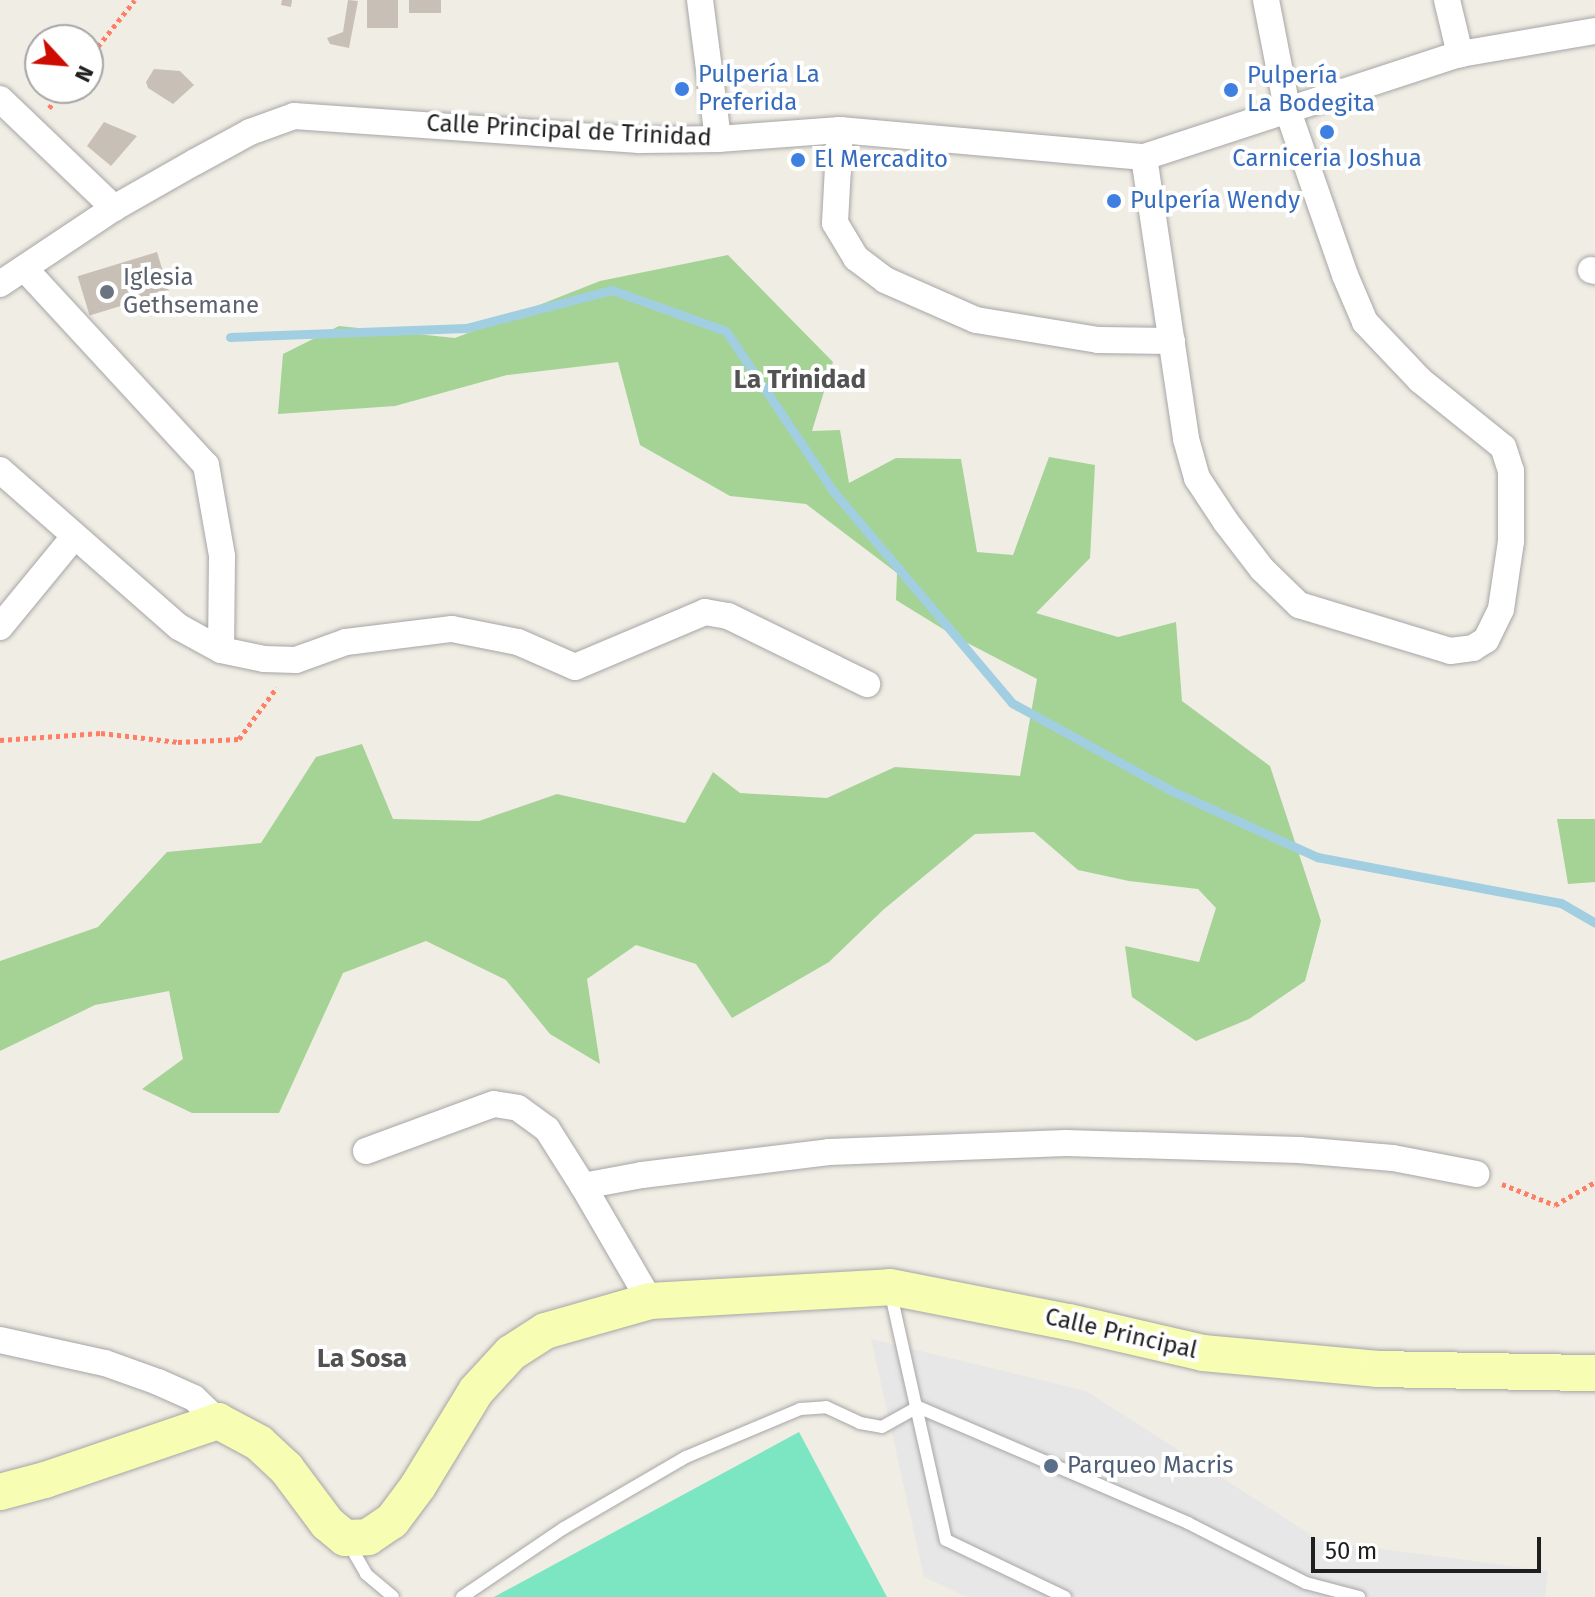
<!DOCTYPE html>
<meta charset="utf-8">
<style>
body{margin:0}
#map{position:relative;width:1595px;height:1597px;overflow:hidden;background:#f0ede4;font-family:"Fira Sans",sans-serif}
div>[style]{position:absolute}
.forest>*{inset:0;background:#a4d395}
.pitch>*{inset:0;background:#7ce6c2}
.parking>*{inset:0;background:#e7e7e7}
.stream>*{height:9px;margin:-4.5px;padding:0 4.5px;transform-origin:4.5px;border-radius:4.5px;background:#a1cfe1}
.building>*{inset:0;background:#c8bfb7;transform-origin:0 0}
.path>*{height:5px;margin-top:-2.5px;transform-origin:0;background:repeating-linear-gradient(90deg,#ff7e66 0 4px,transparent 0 8px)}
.roads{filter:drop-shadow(0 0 2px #a6a6a6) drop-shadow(0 0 2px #a6a6a6)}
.lane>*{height:12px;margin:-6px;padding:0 6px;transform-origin:6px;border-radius:6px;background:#fff}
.street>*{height:26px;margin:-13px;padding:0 13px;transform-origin:13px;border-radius:13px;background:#fff}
.secondary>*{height:36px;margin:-18px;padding:0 18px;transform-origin:18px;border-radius:18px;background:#f7feb4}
.dots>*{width:22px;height:22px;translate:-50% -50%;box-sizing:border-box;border:4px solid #fff;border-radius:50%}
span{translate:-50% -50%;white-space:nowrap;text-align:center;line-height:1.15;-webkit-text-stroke:8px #fff;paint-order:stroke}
.shop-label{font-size:24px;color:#366cbe}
.left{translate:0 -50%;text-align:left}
.street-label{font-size:24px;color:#1f1f1f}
.worship-label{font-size:24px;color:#5b616d}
.service-label{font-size:24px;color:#4e5e75}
.neighbourhood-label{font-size:26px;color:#525252;font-weight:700}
.north{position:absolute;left:24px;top:24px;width:80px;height:80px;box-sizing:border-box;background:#fff;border:2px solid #a5a5a5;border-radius:50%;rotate:116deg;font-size:22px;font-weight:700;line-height:32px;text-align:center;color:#1f1f1f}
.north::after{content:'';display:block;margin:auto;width:28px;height:36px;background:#cd0b00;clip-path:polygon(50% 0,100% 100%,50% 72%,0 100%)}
.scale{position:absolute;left:1311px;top:1537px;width:230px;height:36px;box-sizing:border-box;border:4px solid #1f1f1f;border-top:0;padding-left:10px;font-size:24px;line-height:28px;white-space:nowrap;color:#1f1f1f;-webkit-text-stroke:6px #fff;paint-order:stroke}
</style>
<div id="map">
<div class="forest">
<i style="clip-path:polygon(728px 255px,833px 362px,812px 431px,840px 430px,849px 483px,896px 458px,961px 459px,977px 552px,1013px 555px,1049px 457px,1095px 465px,1090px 558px,1036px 613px,1118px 637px,1176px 622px,1182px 701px,1270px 766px,1321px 921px,1305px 981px,1249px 1019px,1196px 1041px,1132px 997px,1125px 946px,1199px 962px,1216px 908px,1198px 889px,1129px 881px,1078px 870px,1034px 832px,975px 834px,883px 910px,829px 962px,732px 1018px,696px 964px,636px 945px,587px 979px,600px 1064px,550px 1034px,506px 980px,426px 941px,343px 973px,279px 1113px,192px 1113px,142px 1089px,183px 1059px,169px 991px,95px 1005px,0 1051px,0 961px,98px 927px,167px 852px,261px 843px,316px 757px,362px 744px,393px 819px,479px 821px,557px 794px,685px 823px,713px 772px,740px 793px,827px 798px,895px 767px,1020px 776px,1037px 679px,956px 637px,896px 600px,897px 573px,806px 504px,730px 496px,640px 445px,618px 362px,507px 375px,395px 406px,278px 414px,283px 354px,339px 326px,455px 338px,600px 281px)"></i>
<i style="clip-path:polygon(1557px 819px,1595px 819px,1595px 882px,1568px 884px)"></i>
</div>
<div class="pitch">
<i style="clip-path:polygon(799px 1432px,887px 1597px,494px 1597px)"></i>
</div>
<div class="parking">
<i style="clip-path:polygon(871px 1339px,1086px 1391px,1321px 1541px,1548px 1571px,1545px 1597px,967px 1597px,924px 1577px)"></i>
</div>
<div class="stream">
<i style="left:230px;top:337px;width:236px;rotate:-2.2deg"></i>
<i style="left:466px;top:328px;width:151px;rotate:-14.6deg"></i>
<i style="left:612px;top:290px;width:121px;rotate:19.8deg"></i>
<i style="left:726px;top:331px;width:192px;rotate:56.2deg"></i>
<i style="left:833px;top:491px;width:277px;rotate:49.8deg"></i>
<i style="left:1012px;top:703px;width:180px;rotate:28.8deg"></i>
<i style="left:1170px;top:790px;width:162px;rotate:24.5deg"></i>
<i style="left:1317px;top:857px;width:248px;rotate:10.7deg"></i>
<i style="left:1561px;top:903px;width:39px;rotate:30deg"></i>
</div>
<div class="building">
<i style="clip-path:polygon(282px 0,292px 0,291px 7px,281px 5px)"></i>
<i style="clip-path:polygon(348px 0,358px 1px,349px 48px,330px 44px,327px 38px,343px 32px)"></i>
<i style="left:367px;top:0;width:31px;height:28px"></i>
<i style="left:409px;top:0;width:32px;height:13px"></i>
<i style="clip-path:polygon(154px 69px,180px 71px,194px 85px,173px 104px,148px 88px,146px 82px)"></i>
<i style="clip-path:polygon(104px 122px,137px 136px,111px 166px,87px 146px)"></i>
<i style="left:157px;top:252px;width:41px;height:83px;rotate:73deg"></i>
</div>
<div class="path">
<i style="left:88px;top:59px;width:75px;rotate:-51.5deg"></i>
<i style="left:49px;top:108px;width:26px;rotate:-51deg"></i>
<i style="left:0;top:740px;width:101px;rotate:-4deg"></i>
<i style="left:101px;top:733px;width:78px;rotate:6.7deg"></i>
<i style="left:178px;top:742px;width:61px;rotate:-2.8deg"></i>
<i style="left:239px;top:739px;width:64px;rotate:-53.8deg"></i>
<i style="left:1502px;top:1184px;width:57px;rotate:21.6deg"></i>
<i style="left:1555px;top:1205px;width:46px;rotate:-29.9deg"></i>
</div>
<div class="roads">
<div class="lane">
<i style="left:890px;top:1290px;width:256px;rotate:77.4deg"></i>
<i style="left:946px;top:1540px;width:132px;rotate:25.6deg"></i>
<i style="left:349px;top:1544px;width:34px;rotate:60deg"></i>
<i style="left:366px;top:1574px;width:35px;rotate:40deg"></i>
<i style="left:462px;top:1597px;width:123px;rotate:-34.1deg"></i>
<i style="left:564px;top:1528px;width:141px;rotate:-30.2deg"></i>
<i style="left:686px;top:1457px;width:124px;rotate:-22.8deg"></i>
<i style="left:800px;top:1409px;width:26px;rotate:-4deg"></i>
<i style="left:826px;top:1407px;width:38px;rotate:25deg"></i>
<i style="left:860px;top:1423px;width:22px;rotate:10deg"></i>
<i style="left:882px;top:1427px;width:41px;rotate:-29.1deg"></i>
<i style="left:918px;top:1407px;width:294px;rotate:23.2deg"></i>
<i style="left:1188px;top:1523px;width:132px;rotate:27deg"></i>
<i style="left:1306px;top:1583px;width:55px;rotate:14.8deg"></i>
</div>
<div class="street">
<i style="left:700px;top:0;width:140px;rotate:82.6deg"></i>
<i style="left:1447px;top:0;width:56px;rotate:76.5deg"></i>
<i style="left:0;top:99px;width:158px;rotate:43.7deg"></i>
<i style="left:840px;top:130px;width:93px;rotate:93.1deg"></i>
<i style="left:835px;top:223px;width:41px;rotate:59deg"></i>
<i style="left:856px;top:258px;width:36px;rotate:37deg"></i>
<i style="left:885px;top:280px;width:99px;rotate:23.7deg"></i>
<i style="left:976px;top:320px;width:124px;rotate:9.3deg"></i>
<i style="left:1098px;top:340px;width:74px;rotate:0.8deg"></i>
<i style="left:1144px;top:157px;width:285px;rotate:81.5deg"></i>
<i style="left:1186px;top:439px;width:41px;rotate:74.2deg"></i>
<i style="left:1197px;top:478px;width:53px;rotate:56.6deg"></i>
<i style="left:1226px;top:522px;width:59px;rotate:52.5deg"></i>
<i style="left:1262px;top:569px;width:52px;rotate:44.2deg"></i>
<i style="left:1299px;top:605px;width:158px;rotate:16.9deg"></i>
<i style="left:1450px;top:651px;width:23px;rotate:-7deg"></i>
<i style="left:1473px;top:648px;width:15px;rotate:-32deg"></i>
<i style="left:1486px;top:640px;width:34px;rotate:-64deg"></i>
<i style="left:1501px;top:609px;width:69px;rotate:-81.6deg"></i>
<i style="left:1511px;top:541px;width:70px;rotate:-90deg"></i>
<i style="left:1511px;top:471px;width:25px;rotate:-108deg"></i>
<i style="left:1503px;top:447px;width:107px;rotate:-141.1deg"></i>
<i style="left:1420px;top:380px;width:80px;rotate:-133.5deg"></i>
<i style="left:1365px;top:322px;width:51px;rotate:-113.1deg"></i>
<i style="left:1345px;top:275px;width:177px;rotate:-109.2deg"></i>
<i style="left:1287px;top:108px;width:110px;rotate:-101deg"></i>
<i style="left:25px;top:269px;width:267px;rotate:47.3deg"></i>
<i style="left:206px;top:465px;width:92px;rotate:80deg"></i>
<i style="left:222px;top:556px;width:94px;rotate:90.6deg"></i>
<i style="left:221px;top:650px;width:44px;rotate:11.8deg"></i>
<i style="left:264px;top:659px;width:32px;rotate:2deg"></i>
<i style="left:296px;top:660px;width:53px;rotate:-19.8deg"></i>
<i style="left:346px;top:642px;width:107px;rotate:-7deg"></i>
<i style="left:452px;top:629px;width:67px;rotate:11.1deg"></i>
<i style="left:518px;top:642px;width:62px;rotate:23.7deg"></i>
<i style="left:575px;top:667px;width:141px;rotate:-22.9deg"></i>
<i style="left:705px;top:612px;width:23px;rotate:10deg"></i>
<i style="left:728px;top:616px;width:155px;rotate:26.1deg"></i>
<i style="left:1591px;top:270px;width:4px;rotate:14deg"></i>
<i style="left:0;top:284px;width:137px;rotate:-33.7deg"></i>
<i style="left:114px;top:208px;width:93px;rotate:-29.6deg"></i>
<i style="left:195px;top:162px;width:63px;rotate:-28.6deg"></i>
<i style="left:250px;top:132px;width:47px;rotate:-20deg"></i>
<i style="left:294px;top:116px;width:346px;rotate:4deg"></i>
<i style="left:639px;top:140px;width:79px;rotate:-0.7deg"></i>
<i style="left:718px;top:139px;width:122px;rotate:-4.2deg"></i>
<i style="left:840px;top:130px;width:305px;rotate:5.1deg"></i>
<i style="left:1144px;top:157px;width:332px;rotate:-18.1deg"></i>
<i style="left:1460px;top:54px;width:137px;rotate:-9.7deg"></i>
<i style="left:0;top:470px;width:238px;rotate:41.3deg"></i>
<i style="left:179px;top:627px;width:48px;rotate:28.7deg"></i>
<i style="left:0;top:627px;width:117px;rotate:-50.6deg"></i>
<i style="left:366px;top:1151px;width:136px;rotate:-20.2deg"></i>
<i style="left:494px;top:1104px;width:24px;rotate:9deg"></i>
<i style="left:518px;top:1108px;width:36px;rotate:36deg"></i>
<i style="left:547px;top:1129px;width:67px;rotate:57.7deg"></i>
<i style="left:650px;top:1301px;width:133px;rotate:-120.2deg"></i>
<i style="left:583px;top:1186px;width:60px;rotate:-10.6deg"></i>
<i style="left:642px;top:1175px;width:188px;rotate:-7deg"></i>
<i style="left:829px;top:1152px;width:237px;rotate:-2.2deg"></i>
<i style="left:1066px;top:1143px;width:233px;rotate:1.7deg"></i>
<i style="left:1299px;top:1150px;width:94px;rotate:4.9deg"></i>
<i style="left:1393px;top:1158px;width:85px;rotate:10.9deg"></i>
<i style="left:0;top:1340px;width:107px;rotate:12.4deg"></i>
<i style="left:105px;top:1363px;width:56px;rotate:19.7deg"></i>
<i style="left:158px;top:1382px;width:39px;rotate:24deg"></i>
<i style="left:194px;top:1398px;width:33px;rotate:44deg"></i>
</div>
<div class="secondary">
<i style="left:0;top:1492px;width:47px;rotate:-14.9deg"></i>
<i style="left:45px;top:1480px;width:183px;rotate:-18.8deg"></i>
<i style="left:218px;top:1421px;width:47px;rotate:28.2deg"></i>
<i style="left:259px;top:1443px;width:37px;rotate:43deg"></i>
<i style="left:286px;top:1468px;width:69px;rotate:53.3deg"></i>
<i style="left:327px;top:1523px;width:23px;rotate:40deg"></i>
<i style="left:345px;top:1538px;width:23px;rotate:-2deg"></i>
<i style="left:368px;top:1537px;width:29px;rotate:-34deg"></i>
<i style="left:392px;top:1521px;width:44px;rotate:-53.4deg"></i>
<i style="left:418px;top:1486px;width:111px;rotate:-58.6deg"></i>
<i style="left:476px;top:1391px;width:52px;rotate:-47.4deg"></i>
<i style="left:511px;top:1353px;width:40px;rotate:-32.9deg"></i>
<i style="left:545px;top:1331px;width:109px;rotate:-15.9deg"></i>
<i style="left:650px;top:1301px;width:240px;rotate:-3.3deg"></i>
<i style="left:890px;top:1287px;width:182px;rotate:11.1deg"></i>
<i style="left:1069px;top:1322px;width:138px;rotate:13deg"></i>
<i style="left:1203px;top:1353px;width:176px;rotate:5.2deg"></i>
<i style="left:1378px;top:1369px;width:217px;rotate:1.1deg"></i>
</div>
</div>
<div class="dots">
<i style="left:682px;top:89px;background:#3f7fe0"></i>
<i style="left:1231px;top:90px;background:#3f7fe0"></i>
<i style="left:1327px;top:132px;background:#3f7fe0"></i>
<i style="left:798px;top:160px;background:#3f7fe0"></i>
<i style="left:1114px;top:201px;background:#3f7fe0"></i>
<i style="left:107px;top:292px;background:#6b7280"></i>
<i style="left:1051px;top:1466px;background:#5c6f8a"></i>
</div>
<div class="shop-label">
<span class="left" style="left:698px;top:89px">Pulpería La<br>Preferida</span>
<span class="left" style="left:1247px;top:90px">Pulpería<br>La Bodegita</span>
<span style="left:1327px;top:159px">Carniceria Joshua</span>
<span class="left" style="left:814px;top:160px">El Mercadito</span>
<span class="left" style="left:1130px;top:201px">Pulpería Wendy</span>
</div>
<div class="street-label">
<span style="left:569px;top:131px;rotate:3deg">Calle Principal de Trinidad</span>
<span style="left:1121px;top:1334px;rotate:13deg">Calle Principal</span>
</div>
<div class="worship-label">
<span class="left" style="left:123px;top:292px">Iglesia<br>Gethsemane</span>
</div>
<div class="service-label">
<span class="left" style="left:1067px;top:1466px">Parqueo Macris</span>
</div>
<div class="neighbourhood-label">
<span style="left:800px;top:380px">La Trinidad</span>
<span style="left:362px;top:1359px">La Sosa</span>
</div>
<div class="north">N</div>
<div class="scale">50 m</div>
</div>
